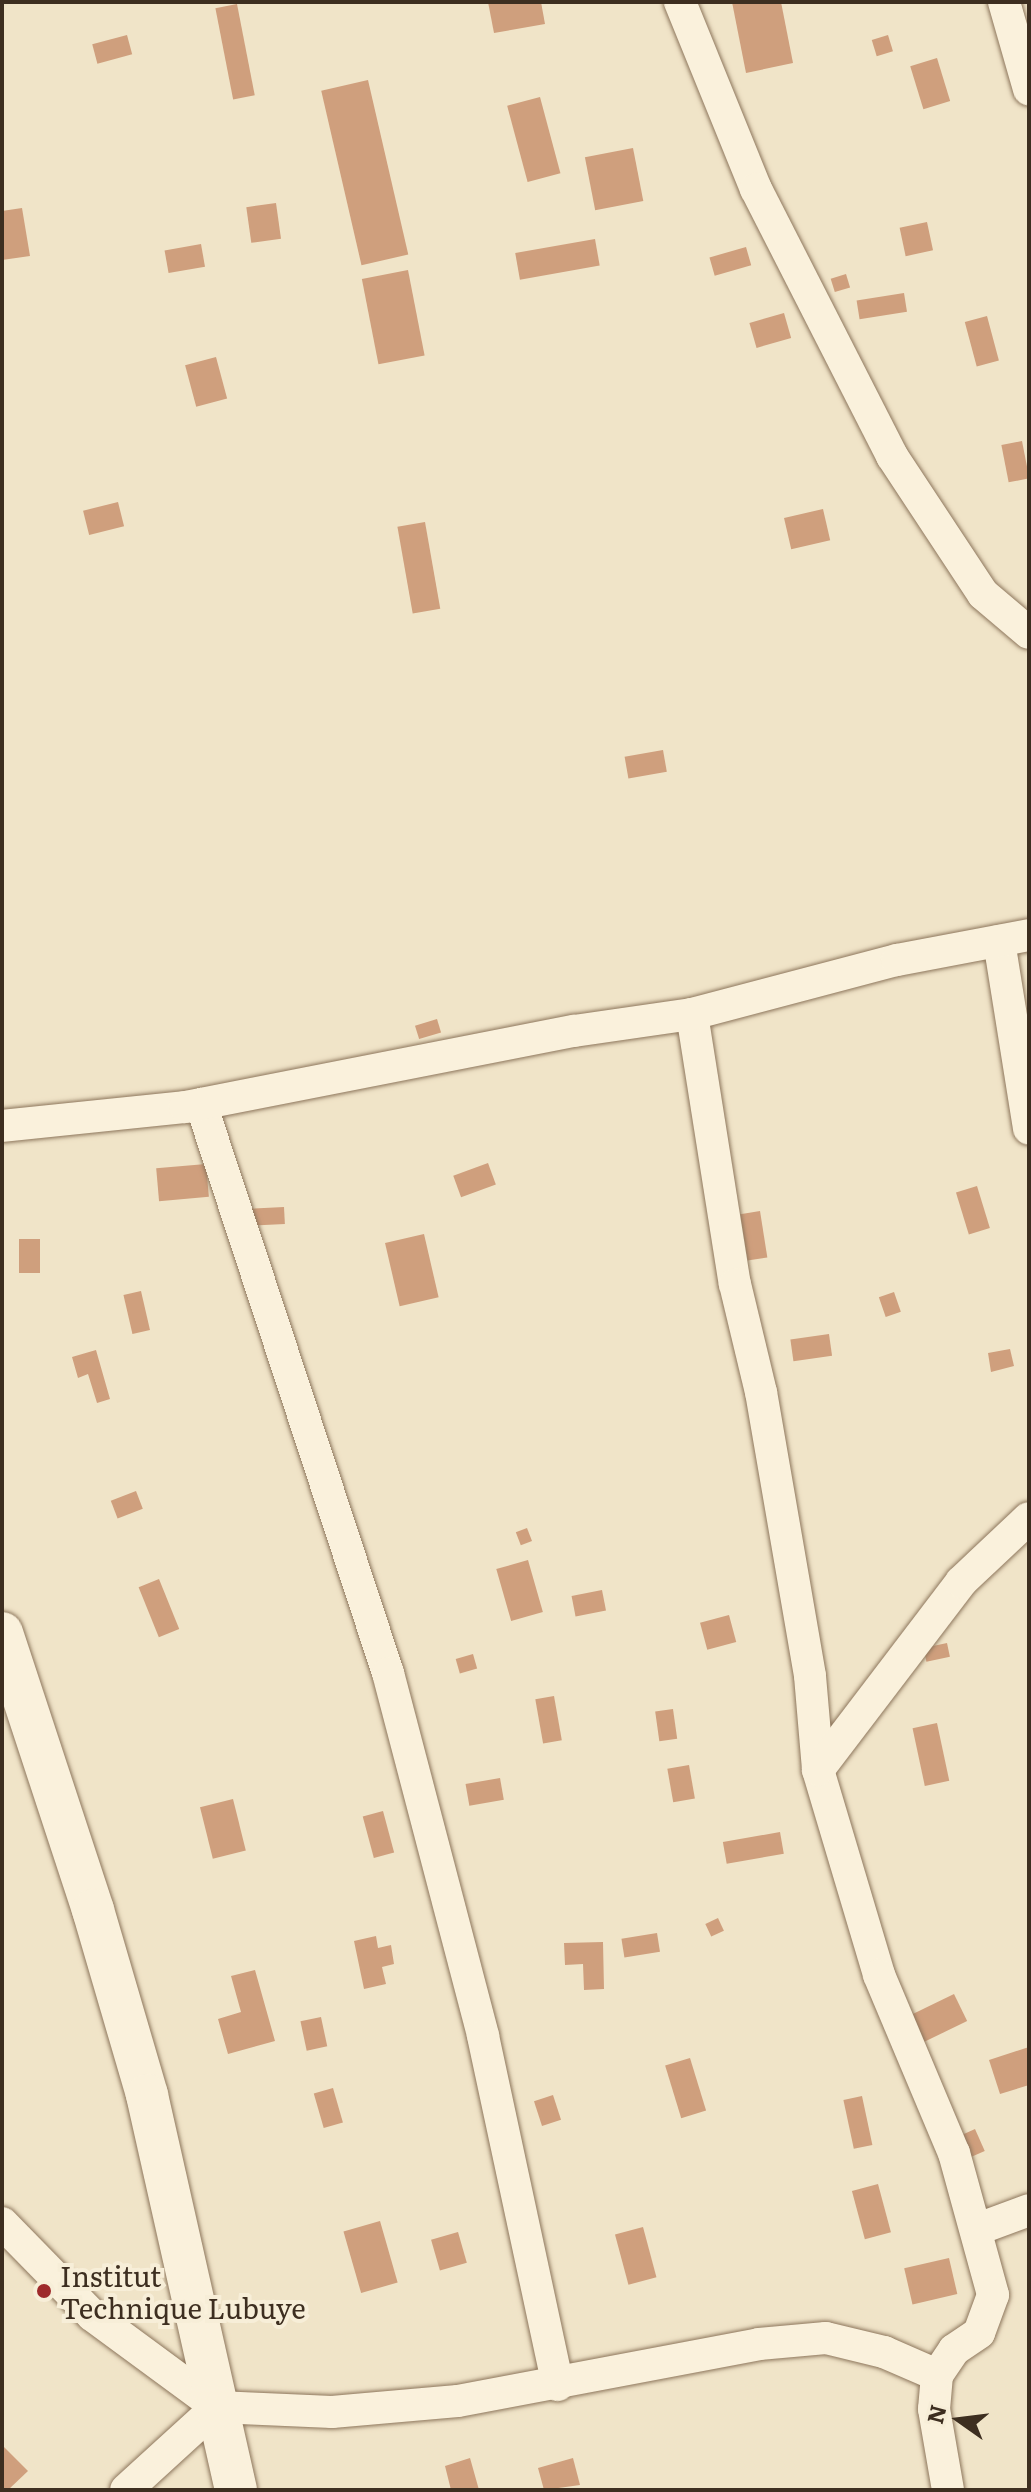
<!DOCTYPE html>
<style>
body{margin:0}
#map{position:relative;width:1031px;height:2492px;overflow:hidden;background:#f0e4c8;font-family:Literata,serif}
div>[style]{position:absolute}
.building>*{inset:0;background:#cf9f7d;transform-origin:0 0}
.roads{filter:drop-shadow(0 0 2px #8d765c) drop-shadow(0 0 2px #8d765c)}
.minor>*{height:32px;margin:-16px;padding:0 16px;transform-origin:16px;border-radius:16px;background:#faf1dc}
.tertiary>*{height:42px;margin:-21px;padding:0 21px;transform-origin:21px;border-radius:21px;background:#faf1dc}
.dots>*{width:22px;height:22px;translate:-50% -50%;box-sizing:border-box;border:4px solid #f7eed8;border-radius:50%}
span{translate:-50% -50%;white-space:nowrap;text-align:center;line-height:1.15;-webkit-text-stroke:8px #f7eed8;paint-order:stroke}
.poi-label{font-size:28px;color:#3d2e20}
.left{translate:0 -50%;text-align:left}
.frame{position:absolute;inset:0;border:4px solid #3d2e20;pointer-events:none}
.north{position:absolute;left:919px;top:2380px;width:80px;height:80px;-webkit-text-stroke:6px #f7eed8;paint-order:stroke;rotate:284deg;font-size:22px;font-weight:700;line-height:32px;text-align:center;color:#3d2e20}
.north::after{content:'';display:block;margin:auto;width:28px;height:36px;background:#3d2e20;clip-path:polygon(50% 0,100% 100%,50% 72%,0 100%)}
</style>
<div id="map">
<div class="building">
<i style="clip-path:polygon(488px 2px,541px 2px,545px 24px,494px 33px)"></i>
<i style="clip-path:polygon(732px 2px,781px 2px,793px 63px,746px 73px)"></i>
<i style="left:237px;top:4px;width:93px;height:22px;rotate:79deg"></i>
<i style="left:127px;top:35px;width:20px;height:36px;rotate:75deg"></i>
<i style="left:888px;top:35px;width:17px;height:17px;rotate:73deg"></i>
<i style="left:937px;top:58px;width:45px;height:28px;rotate:73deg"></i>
<i style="left:368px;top:80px;width:179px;height:48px;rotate:77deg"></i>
<i style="left:540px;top:97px;width:79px;height:34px;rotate:75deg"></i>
<i style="left:633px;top:148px;width:54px;height:49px;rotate:79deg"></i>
<i style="left:276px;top:203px;width:36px;height:30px;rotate:82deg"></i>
<i style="clip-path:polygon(22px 208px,30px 256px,2px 260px,2px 211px)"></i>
<i style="left:927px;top:222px;width:29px;height:28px;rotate:78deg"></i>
<i style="left:595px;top:239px;width:27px;height:81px;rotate:80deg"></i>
<i style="left:201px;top:244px;width:23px;height:37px;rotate:80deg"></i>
<i style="left:746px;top:247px;width:19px;height:38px;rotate:74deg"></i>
<i style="left:408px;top:270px;width:87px;height:47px;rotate:79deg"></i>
<i style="left:846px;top:274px;width:14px;height:16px;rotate:73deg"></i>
<i style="left:904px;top:293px;width:19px;height:48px;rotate:81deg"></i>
<i style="left:784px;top:313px;width:26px;height:36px;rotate:74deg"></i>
<i style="left:987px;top:316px;width:46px;height:23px;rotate:75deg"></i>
<i style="left:216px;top:357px;width:43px;height:32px;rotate:75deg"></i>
<i style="left:1022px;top:441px;width:38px;height:21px;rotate:79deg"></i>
<i style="left:118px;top:502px;width:25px;height:36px;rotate:76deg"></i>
<i style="left:823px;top:509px;width:32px;height:40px;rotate:77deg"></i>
<i style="left:425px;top:522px;width:88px;height:28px;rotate:80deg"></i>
<i style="left:663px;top:750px;width:22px;height:39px;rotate:80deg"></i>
<i style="left:437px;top:1019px;width:14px;height:23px;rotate:73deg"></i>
<i style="left:488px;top:1163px;width:23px;height:37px;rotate:70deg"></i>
<i style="left:206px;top:1164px;width:33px;height:50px;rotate:85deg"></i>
<i style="left:977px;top:1186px;width:44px;height:22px;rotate:73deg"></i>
<i style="left:284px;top:1207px;width:17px;height:40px;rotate:87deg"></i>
<i style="left:760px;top:1211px;width:47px;height:20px;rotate:81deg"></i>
<i style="left:424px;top:1234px;width:65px;height:40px;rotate:77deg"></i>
<i style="left:19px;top:1239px;width:21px;height:34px"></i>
<i style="left:141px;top:1291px;width:40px;height:18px;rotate:77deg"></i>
<i style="left:894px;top:1292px;width:21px;height:16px;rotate:71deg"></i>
<i style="left:829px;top:1334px;width:22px;height:39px;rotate:82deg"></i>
<i style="clip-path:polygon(1010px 1349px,1014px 1366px,991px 1372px,988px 1353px)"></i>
<i style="clip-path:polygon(96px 1350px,110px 1399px,97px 1403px,88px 1374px,78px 1378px,72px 1357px)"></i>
<i style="left:136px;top:1491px;width:19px;height:27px;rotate:69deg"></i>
<i style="left:527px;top:1528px;width:14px;height:12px;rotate:69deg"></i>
<i style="left:528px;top:1560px;width:54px;height:33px;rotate:74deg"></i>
<i style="left:159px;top:1579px;width:54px;height:22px;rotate:68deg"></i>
<i style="left:602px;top:1590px;width:21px;height:31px;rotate:79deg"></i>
<i style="left:729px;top:1615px;width:28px;height:30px;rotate:75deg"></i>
<i style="left:947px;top:1643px;width:14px;height:24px;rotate:78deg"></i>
<i style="left:473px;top:1654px;width:15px;height:18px;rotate:74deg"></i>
<i style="left:554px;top:1696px;width:45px;height:19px;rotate:80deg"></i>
<i style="left:673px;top:1709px;width:30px;height:18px;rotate:82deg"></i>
<i style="left:937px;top:1723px;width:59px;height:25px;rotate:78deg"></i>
<i style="left:689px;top:1765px;width:34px;height:22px;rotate:80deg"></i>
<i style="left:500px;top:1778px;width:22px;height:35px;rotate:80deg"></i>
<i style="left:233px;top:1799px;width:53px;height:34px;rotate:76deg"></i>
<i style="left:383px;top:1811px;width:43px;height:21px;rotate:75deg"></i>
<i style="left:780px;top:1832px;width:22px;height:58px;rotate:80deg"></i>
<i style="left:718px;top:1918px;width:14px;height:14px;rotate:65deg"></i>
<i style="left:657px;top:1933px;width:19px;height:36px;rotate:81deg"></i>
<i style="clip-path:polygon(376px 1936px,378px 1948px,391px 1945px,394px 1964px,382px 1967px,386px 1984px,364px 1989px,354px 1941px)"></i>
<i style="clip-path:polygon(603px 1942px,604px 1989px,584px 1990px,583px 1964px,565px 1965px,564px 1943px)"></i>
<i style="clip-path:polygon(255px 1970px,275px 2041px,228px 2054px,218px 2019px,241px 2012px,231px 1976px)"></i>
<i style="left:954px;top:1994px;width:30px;height:51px;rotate:64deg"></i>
<i style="left:321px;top:2017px;width:30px;height:21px;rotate:78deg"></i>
<i style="clip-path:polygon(1029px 2047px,1029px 2085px,1000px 2094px,989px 2060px)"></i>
<i style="left:690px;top:2058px;width:55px;height:26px;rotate:73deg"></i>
<i style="left:333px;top:2088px;width:36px;height:20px;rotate:74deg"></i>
<i style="left:553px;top:2095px;width:26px;height:20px;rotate:72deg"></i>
<i style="left:862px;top:2096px;width:50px;height:19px;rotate:78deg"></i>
<i style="left:975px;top:2129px;width:24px;height:17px;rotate:66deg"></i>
<i style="left:878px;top:2184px;width:50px;height:27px;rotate:75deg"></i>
<i style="left:380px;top:2221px;width:64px;height:38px;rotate:74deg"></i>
<i style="left:643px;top:2227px;width:52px;height:29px;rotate:75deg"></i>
<i style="left:458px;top:2232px;width:32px;height:28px;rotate:74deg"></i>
<i style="left:949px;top:2258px;width:37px;height:46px;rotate:77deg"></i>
<i style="clip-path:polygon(2px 2445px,28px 2471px,8px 2490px,2px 2490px)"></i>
<i style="clip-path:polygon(470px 2458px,479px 2490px,451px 2490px,445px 2466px)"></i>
<i style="clip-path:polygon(573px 2458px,580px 2485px,544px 2490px,538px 2468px)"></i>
</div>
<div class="roads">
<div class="minor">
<i style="left:680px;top:2px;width:202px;rotate:67.9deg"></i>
<i style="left:756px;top:189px;width:300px;rotate:63deg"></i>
<i style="left:892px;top:456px;width:165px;rotate:56.6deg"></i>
<i style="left:983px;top:594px;width:60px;rotate:40.3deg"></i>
<i style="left:1004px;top:2px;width:91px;rotate:74deg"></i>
<i style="left:999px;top:941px;width:190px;rotate:80.9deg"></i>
<i style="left:692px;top:1014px;width:273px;rotate:81deg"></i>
<i style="left:735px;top:1284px;width:111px;rotate:76.5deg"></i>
<i style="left:761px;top:1392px;width:288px;rotate:80.2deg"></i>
<i style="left:810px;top:1676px;width:94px;rotate:85.1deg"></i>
<i style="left:818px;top:1770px;width:214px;rotate:73.4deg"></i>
<i style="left:879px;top:1975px;width:193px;rotate:67.2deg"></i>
<i style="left:954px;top:2153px;width:147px;rotate:74.6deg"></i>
<i style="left:993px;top:2295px;width:40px;rotate:110.2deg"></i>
<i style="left:979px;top:2333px;width:30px;rotate:146deg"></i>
<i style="left:954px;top:2350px;width:30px;rotate:124deg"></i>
<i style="left:937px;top:2375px;width:34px;rotate:95deg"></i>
<i style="left:934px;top:2409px;width:82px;rotate:80.2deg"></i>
<i style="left:201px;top:1104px;width:599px;rotate:71.81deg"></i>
<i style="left:388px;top:1673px;width:375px;rotate:75.3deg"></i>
<i style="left:483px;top:2036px;width:357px;rotate:77.9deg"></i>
<i style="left:2px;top:1126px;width:184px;rotate:-5.9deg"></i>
<i style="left:185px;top:1107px;width:396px;rotate:-11.1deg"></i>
<i style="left:574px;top:1031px;width:119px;rotate:-8.2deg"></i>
<i style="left:692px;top:1014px;width:212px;rotate:-14.8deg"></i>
<i style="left:897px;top:960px;width:134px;rotate:-10.7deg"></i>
<i style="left:818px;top:1770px;width:236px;rotate:-52.7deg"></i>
<i style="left:961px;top:1582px;width:93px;rotate:-43.3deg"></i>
<i style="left:2px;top:2223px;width:129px;rotate:45.6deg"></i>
<i style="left:92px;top:2315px;width:155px;rotate:36.4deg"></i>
<i style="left:217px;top:2407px;width:123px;rotate:137.6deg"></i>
<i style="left:978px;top:2229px;width:54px;rotate:-20.4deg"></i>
<i style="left:217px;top:2407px;width:115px;rotate:2.5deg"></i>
<i style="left:332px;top:2412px;width:126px;rotate:-5deg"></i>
<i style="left:458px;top:2401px;width:306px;rotate:-10.7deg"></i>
<i style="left:759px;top:2344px;width:67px;rotate:-5.1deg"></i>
<i style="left:826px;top:2338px;width:60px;rotate:13.6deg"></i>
<i style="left:884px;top:2352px;width:58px;rotate:23.5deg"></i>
</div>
<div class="tertiary">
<i style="left:2px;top:1633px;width:292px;rotate:71.8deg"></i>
<i style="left:93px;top:1910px;width:193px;rotate:73.7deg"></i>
<i style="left:147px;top:2095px;width:405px;rotate:77.3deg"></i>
</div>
</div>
<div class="dots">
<i style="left:44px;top:2291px;background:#9e2a2b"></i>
</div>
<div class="poi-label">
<span class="left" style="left:60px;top:2291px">Institut<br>Technique Lubuye</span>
</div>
<div class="frame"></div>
<div class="north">N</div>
</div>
